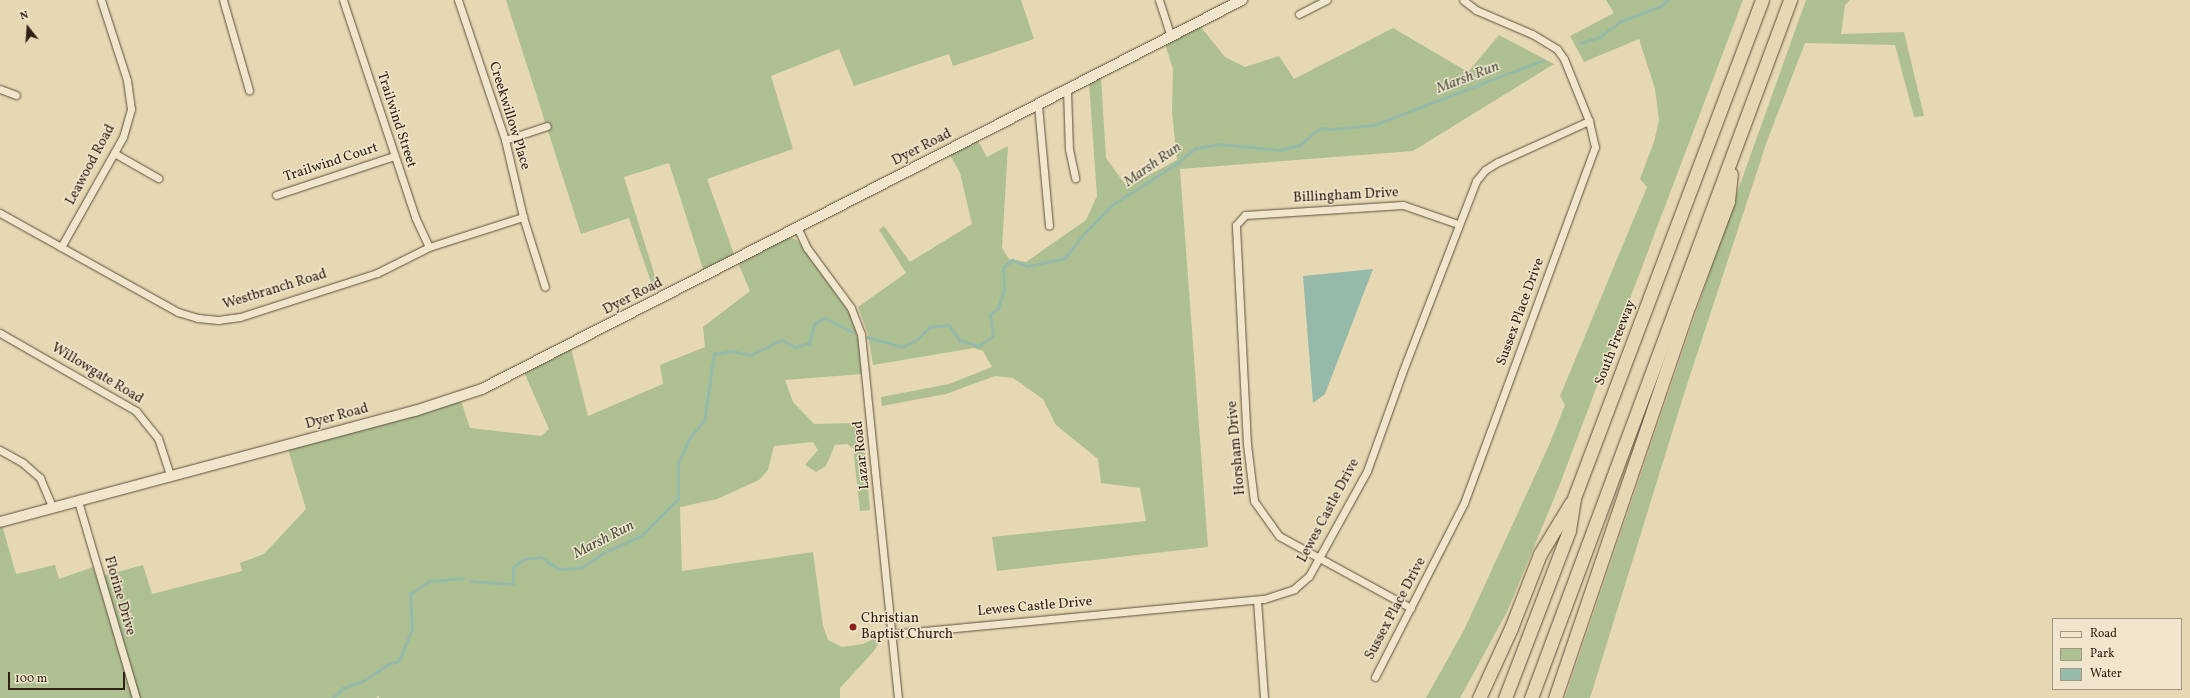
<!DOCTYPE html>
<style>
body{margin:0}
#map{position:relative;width:2190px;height:698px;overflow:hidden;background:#e6d8b2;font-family:Vollkorn,serif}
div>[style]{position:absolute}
.green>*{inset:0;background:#aec091}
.water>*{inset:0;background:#96baaa}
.stream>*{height:2.5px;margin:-1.25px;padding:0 1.25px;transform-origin:1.25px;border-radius:1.25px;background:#96baaa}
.roads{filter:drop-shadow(0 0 1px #5e4e3c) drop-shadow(0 0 1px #5e4e3c)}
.street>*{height:7px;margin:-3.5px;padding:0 3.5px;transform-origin:3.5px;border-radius:3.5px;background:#efe6cd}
.secondary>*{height:10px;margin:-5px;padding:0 5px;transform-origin:5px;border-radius:5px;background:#efe6cd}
.highway>*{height:13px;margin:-6.5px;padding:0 6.5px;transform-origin:6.5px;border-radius:6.5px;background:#e6d8b2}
.dots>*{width:11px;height:11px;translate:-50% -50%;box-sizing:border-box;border:2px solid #efe6cd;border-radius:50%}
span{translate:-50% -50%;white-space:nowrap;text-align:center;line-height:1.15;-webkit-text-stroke:3px #efe6cd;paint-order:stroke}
.street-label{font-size:14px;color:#302015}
.poi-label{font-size:14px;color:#302015}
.left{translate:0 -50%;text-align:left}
.water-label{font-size:15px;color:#4f4e42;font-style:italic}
.legend{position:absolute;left:2052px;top:618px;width:130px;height:72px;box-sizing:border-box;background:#efe6cd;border:1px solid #a39783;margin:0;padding:5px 7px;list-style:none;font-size:12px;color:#302015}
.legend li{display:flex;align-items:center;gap:8px;height:20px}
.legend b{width:20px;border:1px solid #a39783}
.north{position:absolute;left:8px;top:8px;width:40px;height:40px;-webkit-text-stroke:3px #efe6cd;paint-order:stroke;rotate:343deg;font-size:11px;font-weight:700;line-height:16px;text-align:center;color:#302015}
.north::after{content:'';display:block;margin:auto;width:14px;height:18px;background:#302015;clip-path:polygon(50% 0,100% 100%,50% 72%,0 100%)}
.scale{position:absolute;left:8px;top:672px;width:117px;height:18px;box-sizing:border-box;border:2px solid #302015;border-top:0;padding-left:5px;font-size:12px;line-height:14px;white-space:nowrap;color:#302015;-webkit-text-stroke:3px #efe6cd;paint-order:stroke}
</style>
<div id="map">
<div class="green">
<i style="clip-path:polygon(506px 0,1021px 0,1034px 39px,953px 66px,949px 54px,854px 86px,839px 49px,771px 76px,793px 149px,707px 179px,735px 257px,704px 272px,669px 163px,624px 177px,658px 286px,653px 288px,629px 218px,581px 234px)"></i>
<i style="clip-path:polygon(1606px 0,1743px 0,1558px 489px,1507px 612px,1460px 698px,1426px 698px,1464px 630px,1550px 443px,1565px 405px,1560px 396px,1647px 187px,1640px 179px,1654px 142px,1659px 120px,1655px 89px,1639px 39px,1584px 62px,1570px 36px,1614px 13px)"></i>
<i style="clip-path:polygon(1806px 0,1850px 0,1845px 5px,1841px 34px,1904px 32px,1924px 116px,1914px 117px,1895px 45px,1805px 43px,1767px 141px,1684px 394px,1590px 698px,1565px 698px,1732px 207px)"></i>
<i style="clip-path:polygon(1200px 26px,1225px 57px,1245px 67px,1279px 56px,1294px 79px,1393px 28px,1468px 72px,1499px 35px,1554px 64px,1413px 151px,1180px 169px,1208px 547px,997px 571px,992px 537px,1146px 521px,1140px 488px,1101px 483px,1098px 459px,1056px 425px,1043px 399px,1013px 378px,995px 376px,946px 394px,882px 406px,881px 397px,949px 384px,992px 367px,983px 351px,974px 348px,873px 365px,868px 334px,858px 307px,906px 273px,879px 230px,884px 226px,910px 262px,972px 224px,960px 173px,950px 155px,978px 141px,987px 157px,1008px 146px,1002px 248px,1009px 259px,1026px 262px,1086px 220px,1097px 196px,1089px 83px,1101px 77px,1106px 158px,1127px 187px,1177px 160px,1172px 112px,1173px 69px,1165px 44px)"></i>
<i style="clip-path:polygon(790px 237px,798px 241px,850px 314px,859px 342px,862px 374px,785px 380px,793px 402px,814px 424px,855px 423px,863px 428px,870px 510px,860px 511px,853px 448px,847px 444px,835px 445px,826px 466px,816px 472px,805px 465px,818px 450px,813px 442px,774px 446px,768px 470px,759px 480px,717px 499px,680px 507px,682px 571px,813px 552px,823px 626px,828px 640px,842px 647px,863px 644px,877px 637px,881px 639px,874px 651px,840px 688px,840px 698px,379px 698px,379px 695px,376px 698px,140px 698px,103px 576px,143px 565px,152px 594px,242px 571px,240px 563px,264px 554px,306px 509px,288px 449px,461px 401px,470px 428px,541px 436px,549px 429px,524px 372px,571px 348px,588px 416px,663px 384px,660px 365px,705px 347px,703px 327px,750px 291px,738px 263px)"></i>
<i style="clip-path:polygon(2px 525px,16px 574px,55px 565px,59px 579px,93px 567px,133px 698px,0 698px,0 526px)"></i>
</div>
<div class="water">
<i style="clip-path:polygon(1373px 269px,1325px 394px,1313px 403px,1303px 276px)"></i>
</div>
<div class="stream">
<i style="left:1581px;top:43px;width:20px;rotate:-18deg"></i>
<i style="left:1600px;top:37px;width:24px;rotate:-38deg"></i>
<i style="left:1619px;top:22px;width:45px;rotate:-20.9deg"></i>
<i style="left:1661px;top:6px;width:9px;rotate:-41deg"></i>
<i style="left:868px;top:337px;width:35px;rotate:16deg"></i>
<i style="left:902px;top:347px;width:14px;rotate:-25deg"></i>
<i style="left:915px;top:341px;width:21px;rotate:-43deg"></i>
<i style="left:930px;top:327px;width:19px;rotate:-6deg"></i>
<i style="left:949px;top:325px;width:19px;rotate:54deg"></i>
<i style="left:960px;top:340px;width:20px;rotate:18deg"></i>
<i style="left:979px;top:346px;width:17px;rotate:-36deg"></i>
<i style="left:993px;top:336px;width:21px;rotate:-98deg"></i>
<i style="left:990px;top:315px;width:11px;rotate:-41deg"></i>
<i style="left:998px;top:308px;width:20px;rotate:-72deg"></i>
<i style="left:1004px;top:289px;width:21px;rotate:-93deg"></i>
<i style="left:1003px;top:268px;width:12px;rotate:-42deg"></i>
<i style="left:1012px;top:260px;width:17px;rotate:21deg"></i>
<i style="left:1028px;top:266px;width:38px;rotate:-12deg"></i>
<i style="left:1065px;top:258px;width:29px;rotate:-52deg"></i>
<i style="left:1083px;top:235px;width:42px;rotate:-46deg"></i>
<i style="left:1112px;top:205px;width:76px;rotate:-32.6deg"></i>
<i style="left:1176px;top:164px;width:26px;rotate:-39deg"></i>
<i style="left:1196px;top:148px;width:24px;rotate:-9deg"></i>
<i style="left:1220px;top:144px;width:60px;rotate:5.7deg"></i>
<i style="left:1280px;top:150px;width:21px;rotate:-14deg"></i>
<i style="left:1300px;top:145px;width:26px;rotate:-40deg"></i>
<i style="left:1320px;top:128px;width:12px;rotate:5deg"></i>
<i style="left:1332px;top:129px;width:42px;rotate:-5.4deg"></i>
<i style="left:1374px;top:125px;width:181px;rotate:-21deg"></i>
<i style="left:471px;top:581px;width:42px;rotate:4.1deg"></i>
<i style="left:513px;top:584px;width:17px;rotate:-90deg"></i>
<i style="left:513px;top:567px;width:14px;rotate:-36deg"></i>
<i style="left:524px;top:559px;width:17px;rotate:-7deg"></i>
<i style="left:541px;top:557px;width:22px;rotate:34deg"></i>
<i style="left:559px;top:569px;width:22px;rotate:-3deg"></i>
<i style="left:581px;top:568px;width:25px;rotate:-34deg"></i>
<i style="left:602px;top:554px;width:44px;rotate:-25.4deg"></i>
<i style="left:642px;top:535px;width:51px;rotate:-45deg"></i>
<i style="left:678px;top:499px;width:36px;rotate:-90deg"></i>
<i style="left:678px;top:463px;width:29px;rotate:-65deg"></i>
<i style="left:690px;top:437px;width:21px;rotate:-49deg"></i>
<i style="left:704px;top:421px;width:68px;rotate:-81.5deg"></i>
<i style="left:714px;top:354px;width:17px;rotate:-10deg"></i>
<i style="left:731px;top:351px;width:20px;rotate:11deg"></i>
<i style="left:751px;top:355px;width:34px;rotate:-26deg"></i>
<i style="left:782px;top:340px;width:15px;rotate:28deg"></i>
<i style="left:795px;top:347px;width:15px;rotate:-16deg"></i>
<i style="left:809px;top:343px;width:20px;rotate:-75deg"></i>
<i style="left:814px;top:324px;width:13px;rotate:-29deg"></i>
<i style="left:825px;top:318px;width:31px;rotate:27deg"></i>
<i style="left:333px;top:698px;width:14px;rotate:-45deg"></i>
<i style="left:343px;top:688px;width:21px;rotate:-19deg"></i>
<i style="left:363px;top:681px;width:30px;rotate:-34deg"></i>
<i style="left:388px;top:664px;width:11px;rotate:-15deg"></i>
<i style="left:399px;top:661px;width:35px;rotate:-68deg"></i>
<i style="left:412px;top:629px;width:35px;rotate:-93deg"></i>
<i style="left:410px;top:594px;width:24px;rotate:-33deg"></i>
<i style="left:430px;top:581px;width:33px;rotate:-5deg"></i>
</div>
<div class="roads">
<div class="street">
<i style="left:223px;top:0;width:94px;rotate:73.9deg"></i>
<i style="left:343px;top:0;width:229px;rotate:71.6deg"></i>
<i style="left:415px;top:217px;width:33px;rotate:65deg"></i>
<i style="left:458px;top:0;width:148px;rotate:71.4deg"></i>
<i style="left:505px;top:140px;width:79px;rotate:76.8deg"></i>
<i style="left:523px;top:217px;width:73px;rotate:72.6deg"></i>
<i style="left:1159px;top:0;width:38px;rotate:72deg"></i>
<i style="left:1299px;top:14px;width:31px;rotate:-27deg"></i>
<i style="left:0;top:89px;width:17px;rotate:21deg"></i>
<i style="left:1067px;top:90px;width:59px;rotate:88.1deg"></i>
<i style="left:1069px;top:149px;width:30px;rotate:78deg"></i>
<i style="left:1038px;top:105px;width:121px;rotate:84.8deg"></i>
<i style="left:505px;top:140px;width:44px;rotate:-18.4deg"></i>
<i style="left:114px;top:153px;width:51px;rotate:29.6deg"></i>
<i style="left:276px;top:195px;width:124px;rotate:-18.3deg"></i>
<i style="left:0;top:213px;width:204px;rotate:29.1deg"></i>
<i style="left:178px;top:312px;width:21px;rotate:17deg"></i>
<i style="left:198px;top:318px;width:20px;rotate:6deg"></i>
<i style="left:218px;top:320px;width:22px;rotate:-8deg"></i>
<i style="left:240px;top:317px;width:144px;rotate:-17.8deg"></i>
<i style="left:377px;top:273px;width:58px;rotate:-26.6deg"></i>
<i style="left:429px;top:247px;width:99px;rotate:-17.7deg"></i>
<i style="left:798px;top:229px;width:21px;rotate:65deg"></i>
<i style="left:807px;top:248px;width:74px;rotate:53.7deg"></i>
<i style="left:851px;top:308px;width:28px;rotate:69deg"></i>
<i style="left:861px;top:334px;width:366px;rotate:84.2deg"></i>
<i style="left:61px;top:247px;width:126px;rotate:-60.6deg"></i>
<i style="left:123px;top:137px;width:29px;rotate:-74deg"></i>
<i style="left:131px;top:109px;width:29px;rotate:-98deg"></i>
<i style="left:127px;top:80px;width:84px;rotate:-108deg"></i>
<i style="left:0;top:333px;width:157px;rotate:29.8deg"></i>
<i style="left:136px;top:411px;width:35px;rotate:51deg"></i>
<i style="left:158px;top:438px;width:40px;rotate:72deg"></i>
<i style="left:0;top:450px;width:26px;rotate:29deg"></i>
<i style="left:23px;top:463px;width:23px;rotate:41deg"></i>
<i style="left:40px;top:478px;width:33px;rotate:67deg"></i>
<i style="left:78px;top:501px;width:205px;rotate:73.6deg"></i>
<i style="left:1257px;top:600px;width:98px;rotate:85.9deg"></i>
<i style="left:1411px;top:608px;width:150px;rotate:-151.4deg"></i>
<i style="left:1279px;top:536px;width:43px;rotate:-125.5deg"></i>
<i style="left:1254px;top:501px;width:57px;rotate:-97deg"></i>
<i style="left:1247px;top:444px;width:219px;rotate:-92.9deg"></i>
<i style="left:1236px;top:225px;width:13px;rotate:-48deg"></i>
<i style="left:1245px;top:215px;width:158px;rotate:-3.6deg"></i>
<i style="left:1403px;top:205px;width:58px;rotate:19.1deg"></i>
<i style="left:892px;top:634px;width:374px;rotate:-5.4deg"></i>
<i style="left:1264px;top:599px;width:32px;rotate:-18deg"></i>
<i style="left:1294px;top:589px;width:20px;rotate:-41deg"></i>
<i style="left:1309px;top:576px;width:120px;rotate:-61.1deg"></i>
<i style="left:1367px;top:471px;width:104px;rotate:-70.3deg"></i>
<i style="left:1402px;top:373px;width:206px;rotate:-68.9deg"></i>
<i style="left:1476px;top:181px;width:14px;rotate:-51deg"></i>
<i style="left:1485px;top:170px;width:15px;rotate:-32deg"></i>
<i style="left:1498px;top:162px;width:100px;rotate:-24.3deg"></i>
<i style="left:1375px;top:677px;width:195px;rotate:-62.9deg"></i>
<i style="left:1464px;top:503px;width:379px;rotate:-69.8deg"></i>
<i style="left:1595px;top:147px;width:27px;rotate:-103deg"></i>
<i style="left:1589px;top:121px;width:67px;rotate:-112deg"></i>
<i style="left:1564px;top:59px;width:12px;rotate:-125deg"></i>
<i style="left:1557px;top:49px;width:29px;rotate:-149deg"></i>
<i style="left:1532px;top:34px;width:61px;rotate:-156.8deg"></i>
<i style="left:1476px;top:10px;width:16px;rotate:-142deg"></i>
</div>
<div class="secondary">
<i style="left:0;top:522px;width:430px;rotate:-15deg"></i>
<i style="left:415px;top:411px;width:71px;rotate:-18.2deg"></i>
<i style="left:482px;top:389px;width:854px;rotate:-27.11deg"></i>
</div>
<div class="highway">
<i style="left:1479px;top:698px;width:77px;rotate:-65.4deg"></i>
<i style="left:1511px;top:628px;width:79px;rotate:-68.6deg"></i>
<i style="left:1540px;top:554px;width:60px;rotate:-58.7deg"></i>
<i style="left:1505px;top:698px;width:180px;rotate:-69.1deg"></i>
<i style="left:1569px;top:530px;width:32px;rotate:-81deg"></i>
<i style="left:1574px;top:498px;width:532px;rotate:-69.32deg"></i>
<i style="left:1531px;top:698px;width:745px;rotate:-69.64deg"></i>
<i style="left:1555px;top:698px;width:415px;rotate:-71.2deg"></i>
<i style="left:1689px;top:305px;width:111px;rotate:-69.4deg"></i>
<i style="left:1728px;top:201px;width:27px;rotate:-84deg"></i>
</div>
</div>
<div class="dots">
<i style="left:853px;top:627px;background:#8f2418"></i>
</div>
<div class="street-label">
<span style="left:509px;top:116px;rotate:73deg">Creekwillow Place</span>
<span style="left:396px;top:120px;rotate:72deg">Trailwind Street</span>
<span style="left:922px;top:148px;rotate:-27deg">Dyer Road</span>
<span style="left:331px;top:163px;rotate:-18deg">Trailwind Court</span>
<span style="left:91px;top:165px;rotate:-62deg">Leawood Road</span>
<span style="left:1346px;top:196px;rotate:-3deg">Billingham Drive</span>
<span style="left:275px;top:290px;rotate:-17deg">Westbranch Road</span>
<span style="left:633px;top:297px;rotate:-27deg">Dyer Road</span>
<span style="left:1521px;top:312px;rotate:-70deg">Sussex Place Drive</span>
<span style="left:1616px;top:343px;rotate:-69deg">South Freeway</span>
<span style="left:97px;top:374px;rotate:31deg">Willowgate Road</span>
<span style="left:337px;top:417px;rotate:-15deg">Dyer Road</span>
<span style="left:1237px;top:448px;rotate:-95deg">Horsham Drive</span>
<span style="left:862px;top:455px;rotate:-96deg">Lazar Road</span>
<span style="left:1329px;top:511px;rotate:-62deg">Lewes Castle Drive</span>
<span style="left:119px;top:596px;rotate:74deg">Florine Drive</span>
<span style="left:1035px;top:607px;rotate:-5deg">Lewes Castle Drive</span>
<span style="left:1396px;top:609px;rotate:-62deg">Sussex Place Drive</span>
</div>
<div class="poi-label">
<span class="left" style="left:861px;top:627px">Christian<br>Baptist Church</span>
</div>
<div class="water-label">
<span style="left:1468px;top:78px;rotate:-21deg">Marsh Run</span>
<span style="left:1153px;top:165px;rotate:-35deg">Marsh Run</span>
<span style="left:604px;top:540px;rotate:-27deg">Marsh Run</span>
</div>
<ul class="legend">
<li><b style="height:5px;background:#efe6cd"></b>Road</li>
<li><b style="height:11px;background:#aec091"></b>Park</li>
<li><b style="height:11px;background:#96baaa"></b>Water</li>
</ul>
<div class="north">N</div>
<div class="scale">100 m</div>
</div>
